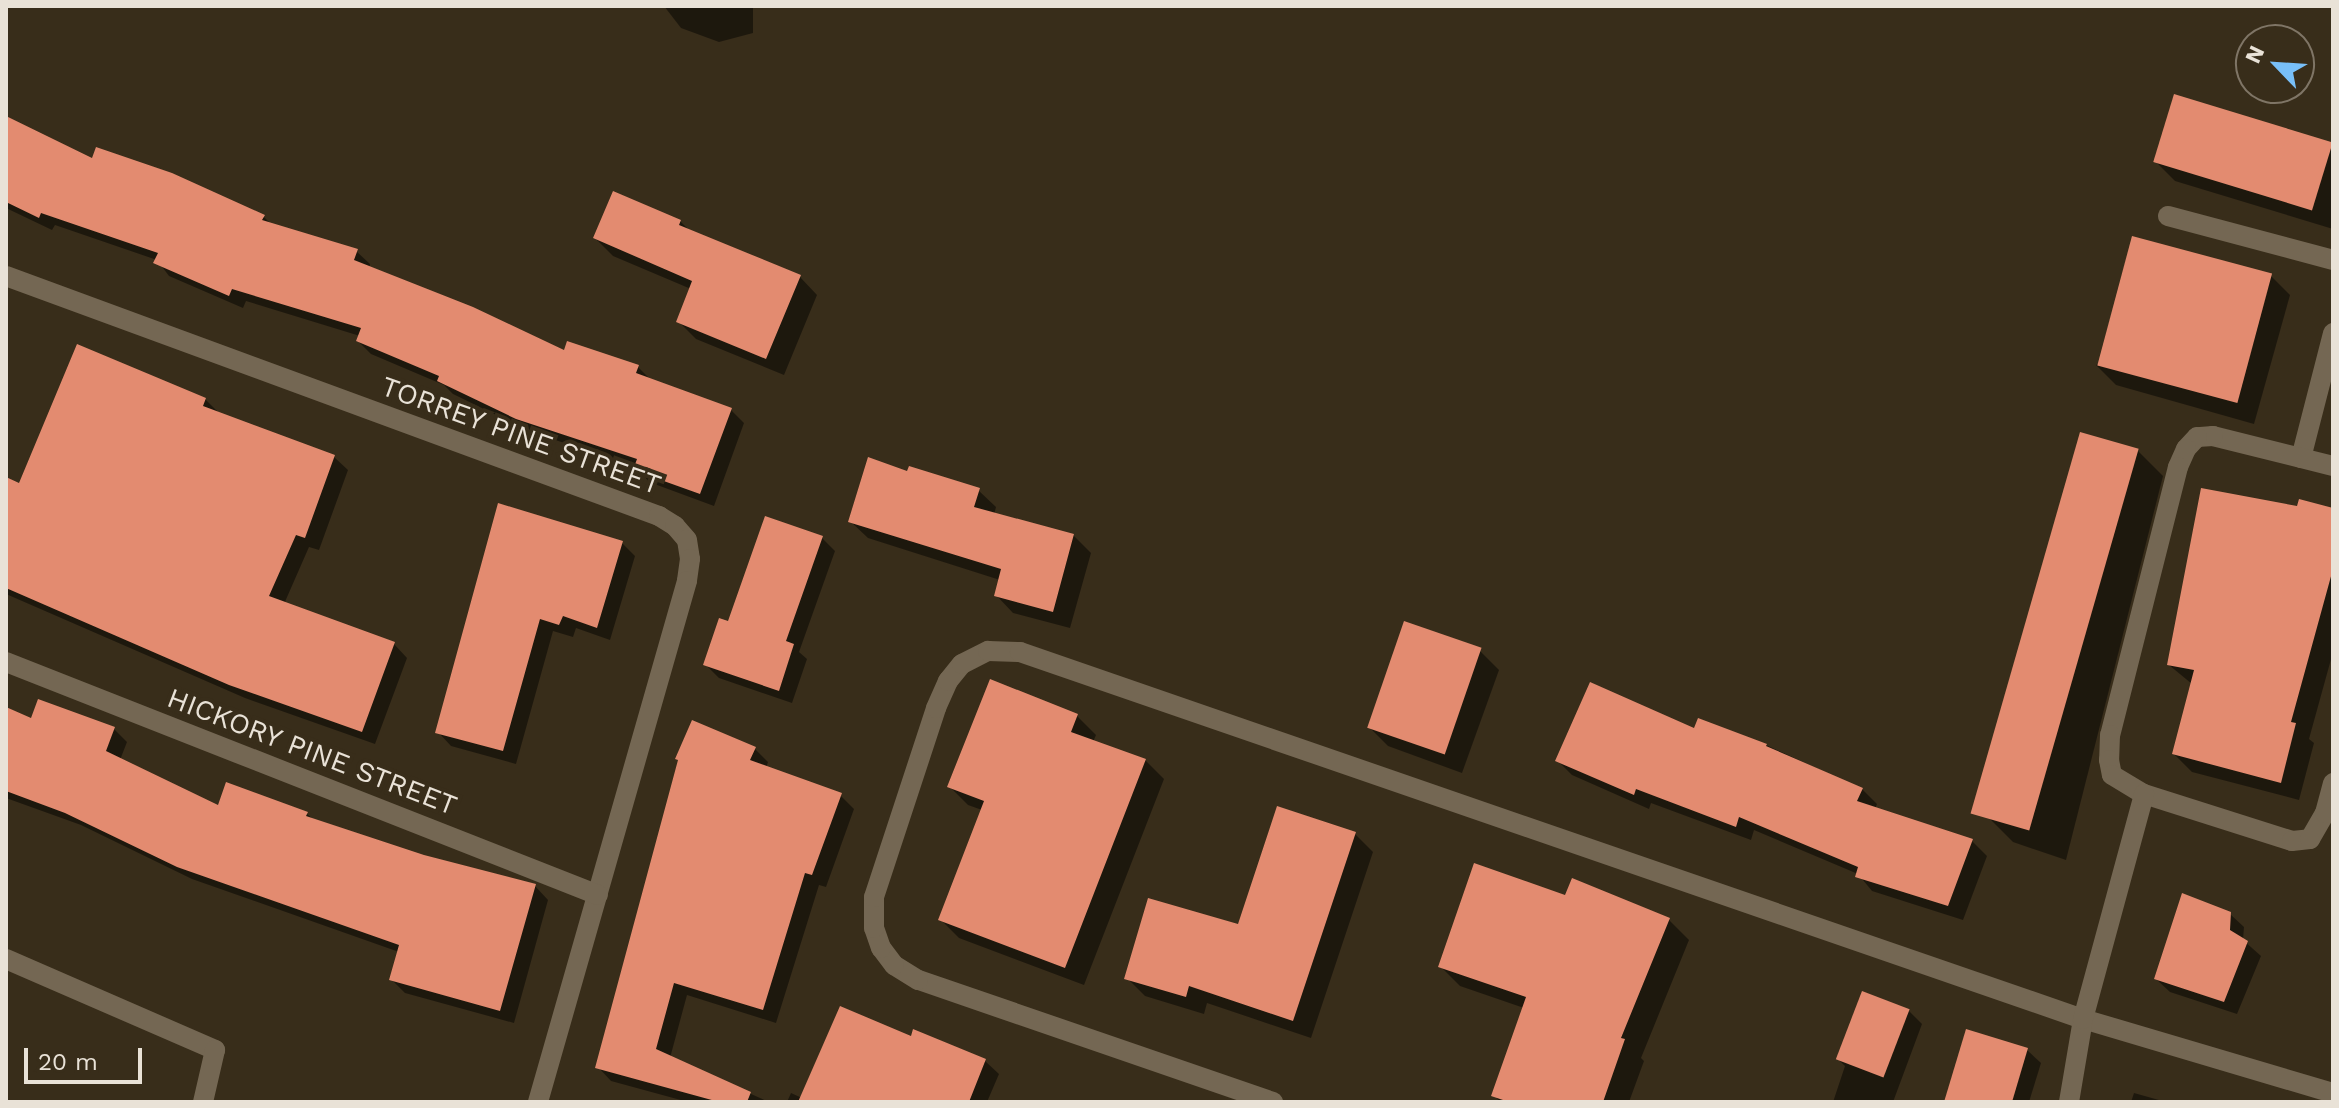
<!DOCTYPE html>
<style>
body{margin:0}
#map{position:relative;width:2339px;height:1108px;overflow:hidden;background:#382d1a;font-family:"Work Sans",sans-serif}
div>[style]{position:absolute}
.shadow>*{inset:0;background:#0007}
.building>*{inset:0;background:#e38b70;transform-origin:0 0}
.street>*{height:20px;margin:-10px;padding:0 10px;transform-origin:10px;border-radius:10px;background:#746753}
span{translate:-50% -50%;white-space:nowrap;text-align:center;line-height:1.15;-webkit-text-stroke:8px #382d1a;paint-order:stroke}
.street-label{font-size:28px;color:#e9e2d7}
.frame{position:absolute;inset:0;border:8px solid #e9e2d7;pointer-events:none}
.north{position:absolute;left:2235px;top:24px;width:80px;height:80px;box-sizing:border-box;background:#382d1a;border:2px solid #7f7566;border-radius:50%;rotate:295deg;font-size:22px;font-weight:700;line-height:32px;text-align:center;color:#e9e2d7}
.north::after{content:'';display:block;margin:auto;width:28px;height:36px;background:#78bff8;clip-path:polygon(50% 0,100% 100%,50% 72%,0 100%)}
.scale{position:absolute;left:24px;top:1048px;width:118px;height:36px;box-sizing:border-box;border:4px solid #e9e2d7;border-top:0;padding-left:10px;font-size:24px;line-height:28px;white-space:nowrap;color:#e9e2d7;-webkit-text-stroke:6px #382d1a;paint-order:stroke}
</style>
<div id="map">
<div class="shadow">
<i style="clip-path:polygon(664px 6px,753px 6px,753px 33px,719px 42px,681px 28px)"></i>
<i style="clip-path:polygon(6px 119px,93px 161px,264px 217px,273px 226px,356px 251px,370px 264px,369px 268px,565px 353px,638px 367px,652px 381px,731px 410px,744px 423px,714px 506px,649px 482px,637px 467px,531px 432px,453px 394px,444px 385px,371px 354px,358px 341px,360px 336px,246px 301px,243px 308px,169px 276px,157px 260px,55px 225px,52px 230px,6px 208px)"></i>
<i style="clip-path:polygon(2333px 144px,2333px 229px,2175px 181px,2155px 161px)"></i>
<i style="clip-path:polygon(680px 221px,691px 232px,800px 277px,817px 295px,784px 375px,696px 339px,678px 321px,691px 289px,613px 256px,595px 238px)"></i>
<i style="clip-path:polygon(2270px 275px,2290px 295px,2254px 424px,2116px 385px,2096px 365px)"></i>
<i style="clip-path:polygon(205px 399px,219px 413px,334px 457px,348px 470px,319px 550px,309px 547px,284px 604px,394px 644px,407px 658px,375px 744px,245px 698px,6px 594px,6px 479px,20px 486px)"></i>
<i style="clip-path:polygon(2138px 451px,2163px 476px,2066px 860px,2013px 842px,1988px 817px)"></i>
<i style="clip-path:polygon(908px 474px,978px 490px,996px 507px,994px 515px,1073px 535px,1091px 553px,1070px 628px,1013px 613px,996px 595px,1000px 580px,868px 538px,850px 521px)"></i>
<i style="clip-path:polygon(500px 506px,622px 543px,635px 556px,610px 640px,576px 628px,573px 637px,553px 631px,516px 764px,451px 746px,438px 732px)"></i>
<i style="clip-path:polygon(2299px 508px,2333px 510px,2333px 652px,2309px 739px,2314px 743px,2299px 800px,2192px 772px,2174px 754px,2192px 684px,2169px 665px)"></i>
<i style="clip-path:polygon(822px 538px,835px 551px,799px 652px,807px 659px,792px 703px,719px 678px,705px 664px)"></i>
<i style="clip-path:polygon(1479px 650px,1499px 670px,1462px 773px,1388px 746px,1368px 726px)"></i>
<i style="clip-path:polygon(6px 709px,32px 721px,113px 728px,127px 742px,120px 760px,219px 808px,307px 814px,314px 820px,424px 857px,535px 886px,548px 900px,514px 1023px,405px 993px,392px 980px,399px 952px,192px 879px,81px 825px,6px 798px)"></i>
<i style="clip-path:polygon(1077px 716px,1096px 735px,1093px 742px,1145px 760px,1164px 779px,1084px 985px,959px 938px,940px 919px,982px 810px,968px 805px,949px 786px)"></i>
<i style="clip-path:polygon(1695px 731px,1766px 745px,1862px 789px,1877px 804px,1875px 809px,1972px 841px,1987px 856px,1963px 920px,1872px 891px,1858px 874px,1754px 830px,1751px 840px,1651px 803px,1649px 809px,1572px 775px,1557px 760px)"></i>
<i style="clip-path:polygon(755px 749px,768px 762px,766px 768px,840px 795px,854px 809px,826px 887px,819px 885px,776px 1023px,687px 995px,670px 1058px,769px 1102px,688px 1102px,611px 1081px,598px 1067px)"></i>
<i style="clip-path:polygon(1355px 834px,1373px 852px,1311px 1038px,1207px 1003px,1204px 1014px,1145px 996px,1127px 978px,1239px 926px)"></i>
<i style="clip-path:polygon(1573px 881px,1669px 920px,1689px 940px,1641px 1058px,1644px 1061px,1629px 1102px,1500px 1102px,1494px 1095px,1524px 1008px,1460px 986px,1440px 966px,1566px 897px)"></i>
<i style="clip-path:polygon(2230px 914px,2244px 927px,2243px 940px,2261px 956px,2237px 1014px,2170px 992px,2156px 979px)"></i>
<i style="clip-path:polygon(1909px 1011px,1922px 1024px,1893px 1102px,1833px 1102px,1845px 1066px,1838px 1059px)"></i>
<i style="clip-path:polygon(912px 1039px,985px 1061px,999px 1074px,987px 1102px,787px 1102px,791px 1093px,802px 1098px)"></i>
<i style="clip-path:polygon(2027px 1050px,2041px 1063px,2029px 1102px,1946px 1102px)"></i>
<i style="clip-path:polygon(2134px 1093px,2166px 1102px,2131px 1102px)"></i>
</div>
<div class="building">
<i style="left:2174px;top:94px;width:166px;height:71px;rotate:17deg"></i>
<i style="clip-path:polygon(6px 116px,92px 158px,96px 147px,172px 173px,265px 215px,262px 220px,358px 249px,354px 260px,473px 307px,564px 350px,567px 341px,639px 365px,636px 373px,732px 408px,700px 494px,633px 470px,637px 459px,516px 419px,437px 381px,439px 376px,356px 341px,361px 328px,232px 289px,229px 296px,153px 263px,158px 253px,41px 213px,39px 218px,6px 202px)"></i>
<i style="clip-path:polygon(613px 191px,681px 220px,679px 225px,801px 275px,766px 359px,676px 322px,692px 281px,593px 238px)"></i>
<i style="left:2132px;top:236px;width:145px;height:134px;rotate:15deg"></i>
<i style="clip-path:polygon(77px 344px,206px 398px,203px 406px,335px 455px,305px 538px,296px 535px,269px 596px,395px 642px,362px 732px,229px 685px,6px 588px,6px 477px,19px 483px)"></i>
<i style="left:2080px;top:432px;width:61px;height:397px;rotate:16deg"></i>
<i style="clip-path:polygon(868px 457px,907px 471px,909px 466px,980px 488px,974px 507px,1074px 534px,1053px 612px,994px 596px,1001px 569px,848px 522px)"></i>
<i style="clip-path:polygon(2201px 488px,2297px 506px,2299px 499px,2333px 508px,2333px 569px,2291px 722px,2296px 723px,2281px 783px,2172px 754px,2194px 670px,2167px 665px)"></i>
<i style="clip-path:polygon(498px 503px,623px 541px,597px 628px,563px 616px,559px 625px,540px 619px,503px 751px,435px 733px)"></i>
<i style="clip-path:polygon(765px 516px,823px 536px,786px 641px,794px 644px,779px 691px,703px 665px,719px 618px,728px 621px)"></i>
<i style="left:1404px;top:621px;width:82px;height:113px;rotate:19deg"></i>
<i style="clip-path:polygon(990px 679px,1078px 714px,1071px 732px,1146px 759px,1065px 968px,938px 920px,984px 801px,947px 787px)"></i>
<i style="clip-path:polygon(1590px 682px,1694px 728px,1698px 718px,1767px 744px,1766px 746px,1863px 788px,1857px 801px,1973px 839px,1948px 906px,1855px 877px,1858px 867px,1739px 817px,1736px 827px,1636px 789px,1634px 795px,1555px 761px)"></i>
<i style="clip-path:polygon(38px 699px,115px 727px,106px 751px,218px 805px,226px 782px,308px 812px,306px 816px,424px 855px,536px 884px,500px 1011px,389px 980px,399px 945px,177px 867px,65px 813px,6px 791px,6px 707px,31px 718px)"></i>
<i style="clip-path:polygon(692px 720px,756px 747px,750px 760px,842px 793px,812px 875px,805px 873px,763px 1010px,674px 983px,656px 1049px,751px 1092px,747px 1102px,719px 1102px,595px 1068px,678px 760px,675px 759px)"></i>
<i style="clip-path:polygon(1277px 806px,1356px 832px,1293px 1021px,1189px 986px,1186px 997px,1124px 979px,1148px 898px,1238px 924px)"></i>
<i style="clip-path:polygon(1474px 863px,1565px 895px,1572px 878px,1670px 918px,1621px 1038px,1625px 1039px,1603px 1102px,1509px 1102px,1491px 1096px,1526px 997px,1438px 967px)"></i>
<i style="clip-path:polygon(2182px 893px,2231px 912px,2230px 930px,2248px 941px,2224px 1002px,2154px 979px)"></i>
<i style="left:1862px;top:991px;width:51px;height:73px;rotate:21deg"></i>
<i style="clip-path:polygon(840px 1006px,911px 1036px,913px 1029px,986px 1059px,969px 1102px,798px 1102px)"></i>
<i style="clip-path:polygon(1966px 1029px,2028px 1048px,2012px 1102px,1944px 1102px)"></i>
</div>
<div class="street">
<i style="left:2168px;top:216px;width:171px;rotate:14.9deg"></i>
<i style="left:6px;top:276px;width:696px;rotate:20.18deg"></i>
<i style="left:659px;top:516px;width:19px;rotate:32deg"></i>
<i style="left:675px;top:526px;width:18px;rotate:49deg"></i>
<i style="left:687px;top:540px;width:19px;rotate:81deg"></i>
<i style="left:690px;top:559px;width:22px;rotate:98deg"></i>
<i style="left:687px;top:581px;width:542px;rotate:105.96deg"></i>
<i style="left:2301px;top:458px;width:129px;rotate:-75.6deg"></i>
<i style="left:2333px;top:466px;width:124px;rotate:-166deg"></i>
<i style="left:2213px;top:436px;width:16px;rotate:176deg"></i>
<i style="left:2197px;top:437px;width:16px;rotate:133deg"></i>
<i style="left:2186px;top:449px;width:20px;rotate:114deg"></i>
<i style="left:2178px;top:467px;width:276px;rotate:104.2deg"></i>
<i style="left:2110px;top:735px;width:25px;rotate:92deg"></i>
<i style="left:2109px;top:760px;width:15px;rotate:79deg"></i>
<i style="left:2112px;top:775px;width:37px;rotate:31deg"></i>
<i style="left:2144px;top:794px;width:155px;rotate:17.6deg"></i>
<i style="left:2292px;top:841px;width:18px;rotate:-6deg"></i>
<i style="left:2310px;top:839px;width:30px;rotate:-60deg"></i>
<i style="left:2325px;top:813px;width:31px;rotate:-75deg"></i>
<i style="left:6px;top:662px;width:636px;rotate:21.48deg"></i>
<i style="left:6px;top:959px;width:228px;rotate:23.5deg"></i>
<i style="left:215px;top:1050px;width:53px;rotate:103deg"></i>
<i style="left:1273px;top:1102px;width:375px;rotate:-161deg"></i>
<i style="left:918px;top:980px;width:28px;rotate:-148deg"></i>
<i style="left:894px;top:965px;width:21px;rotate:-127deg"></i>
<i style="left:881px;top:948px;width:21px;rotate:-109deg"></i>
<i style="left:874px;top:928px;width:31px;rotate:-90deg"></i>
<i style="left:874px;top:897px;width:199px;rotate:-71.8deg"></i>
<i style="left:936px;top:708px;width:30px;rotate:-66deg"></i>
<i style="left:948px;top:681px;width:22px;rotate:-51deg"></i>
<i style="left:962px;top:664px;width:29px;rotate:-27deg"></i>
<i style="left:988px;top:651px;width:32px;rotate:2deg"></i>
<i style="left:1020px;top:652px;width:1125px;rotate:19.05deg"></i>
<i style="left:2083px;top:1019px;width:261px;rotate:16.5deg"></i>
<i style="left:2069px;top:1102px;width:84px;rotate:-80.4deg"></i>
<i style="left:2083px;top:1019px;width:233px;rotate:-74.8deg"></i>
</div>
<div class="street-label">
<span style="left:521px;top:436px;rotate:20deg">TORREY PINE STREET</span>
<span style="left:312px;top:752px;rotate:21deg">HICKORY PINE STREET</span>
</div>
<div class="frame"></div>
<div class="north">N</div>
<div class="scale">20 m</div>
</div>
